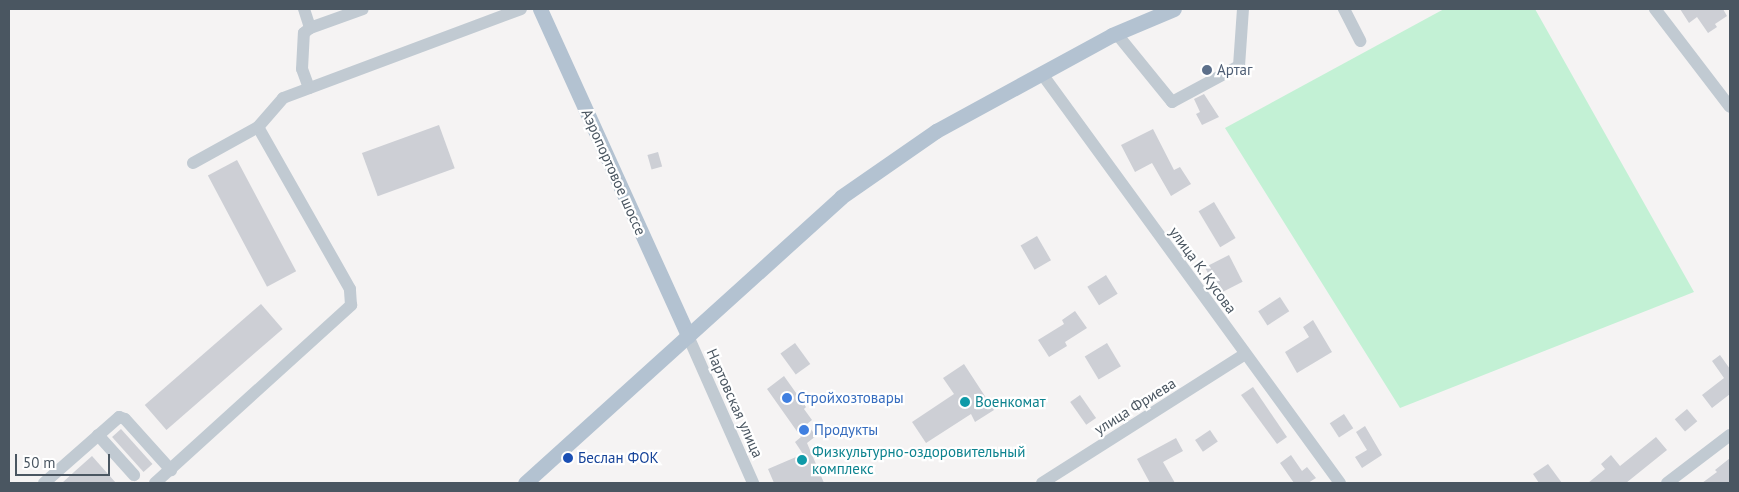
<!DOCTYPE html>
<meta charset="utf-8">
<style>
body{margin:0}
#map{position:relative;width:1739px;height:492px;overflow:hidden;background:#f5f3f3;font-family:"PT Sans",sans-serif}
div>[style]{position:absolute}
.green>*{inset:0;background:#c3f1d5}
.building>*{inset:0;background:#cdcfd5;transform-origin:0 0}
.minor>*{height:12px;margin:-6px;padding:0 6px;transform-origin:6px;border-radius:6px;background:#c1cad2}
.major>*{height:15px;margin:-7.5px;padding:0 7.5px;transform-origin:7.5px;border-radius:7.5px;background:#b3c2d1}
.dots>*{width:14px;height:14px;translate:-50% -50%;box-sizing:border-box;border:2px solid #fff;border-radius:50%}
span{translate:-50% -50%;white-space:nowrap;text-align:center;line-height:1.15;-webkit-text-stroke:4.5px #fff;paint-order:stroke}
.service-label{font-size:15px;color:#4e5e75}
.left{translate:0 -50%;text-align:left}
.street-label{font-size:15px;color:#4a5661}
.shop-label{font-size:15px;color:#366cbe}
.culture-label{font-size:15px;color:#0d838f}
.transit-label{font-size:15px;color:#164399}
.frame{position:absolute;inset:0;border:10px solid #4a5661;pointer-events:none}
.scale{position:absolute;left:15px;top:454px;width:95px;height:22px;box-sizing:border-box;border:2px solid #4a5661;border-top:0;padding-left:6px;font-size:15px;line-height:18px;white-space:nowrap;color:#4a5661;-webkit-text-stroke:4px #fff;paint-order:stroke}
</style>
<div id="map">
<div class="green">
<i style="clip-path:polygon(1444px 9px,1535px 9px,1694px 292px,1400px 408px,1225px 128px)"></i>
</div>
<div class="building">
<i style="clip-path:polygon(1680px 9px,1723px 9px,1727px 16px,1715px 24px,1717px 27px,1708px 33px,1697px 17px,1689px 23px)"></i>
<i style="clip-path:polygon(1204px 94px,1219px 117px,1202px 125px,1196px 114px,1200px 112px,1194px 99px)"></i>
<i style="left:439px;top:125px;width:46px;height:82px;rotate:70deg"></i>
<i style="clip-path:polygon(1153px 129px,1174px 170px,1180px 167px,1191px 184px,1171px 196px,1152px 163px,1135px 172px,1121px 145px)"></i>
<i style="left:658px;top:152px;width:15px;height:11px;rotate:74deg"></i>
<i style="left:237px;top:160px;width:126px;height:33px;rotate:62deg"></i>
<i style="left:1214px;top:202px;width:42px;height:18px;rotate:59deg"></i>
<i style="left:1037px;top:236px;width:28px;height:19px;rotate:60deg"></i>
<i style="left:1229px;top:255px;width:30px;height:27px;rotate:63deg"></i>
<i style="left:1106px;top:275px;width:22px;height:22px;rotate:58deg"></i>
<i style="left:1280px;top:297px;width:17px;height:26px;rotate:57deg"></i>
<i style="left:261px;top:304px;width:33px;height:154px;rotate:49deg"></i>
<i style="clip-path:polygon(1075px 311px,1087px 328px,1065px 342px,1067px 346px,1049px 357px,1038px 340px,1064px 324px,1062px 320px)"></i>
<i style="clip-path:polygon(1313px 320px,1332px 352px,1297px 373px,1285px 352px,1309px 337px,1303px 327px)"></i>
<i style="left:795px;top:343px;width:26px;height:18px;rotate:54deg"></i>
<i style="left:1107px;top:343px;width:27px;height:26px;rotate:59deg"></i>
<i style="clip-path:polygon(1720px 355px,1730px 369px,1730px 394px,1712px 408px,1702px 395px,1724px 378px,1712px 361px)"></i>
<i style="clip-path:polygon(964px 364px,994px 410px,975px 422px,971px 414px,926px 443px,912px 422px,954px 394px,943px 378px)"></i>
<i style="clip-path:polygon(784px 376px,806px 407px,804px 409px,812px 420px,807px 424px,816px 436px,807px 443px,824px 483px,774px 483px,768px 469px,803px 454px,795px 442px,801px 437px,767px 389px)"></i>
<i style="clip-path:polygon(1253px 387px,1287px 437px,1277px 444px,1241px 395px)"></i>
<i style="left:1080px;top:395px;width:28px;height:12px;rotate:55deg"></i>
<i style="left:1687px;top:409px;width:16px;height:16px;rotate:50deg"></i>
<i style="left:1344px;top:414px;width:17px;height:17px;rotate:57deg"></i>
<i style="clip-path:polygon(1365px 426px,1382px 455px,1362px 468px,1355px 457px,1367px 450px,1356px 432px)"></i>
<i style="left:121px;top:429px;width:47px;height:12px;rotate:48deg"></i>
<i style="left:1210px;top:430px;width:14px;height:18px;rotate:56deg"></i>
<i style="clip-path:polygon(1656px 437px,1667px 450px,1626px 483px,1588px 483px,1605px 469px,1601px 464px,1611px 455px,1620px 466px)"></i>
<i style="clip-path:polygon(1176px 438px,1183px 451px,1163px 462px,1175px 483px,1150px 483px,1137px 459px)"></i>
<i style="clip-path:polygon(1291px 455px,1302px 471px,1307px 467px,1316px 478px,1308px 483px,1294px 483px,1280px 463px)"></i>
<i style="clip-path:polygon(92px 456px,116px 483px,62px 483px,74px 472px)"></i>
<i style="clip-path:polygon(1730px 458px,1730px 483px,1702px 483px,1717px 472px,1715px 470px)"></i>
<i style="clip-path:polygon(1548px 464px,1562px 483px,1539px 483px,1533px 474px)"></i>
</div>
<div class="minor">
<i style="left:304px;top:9px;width:20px;rotate:72deg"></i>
<i style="left:1344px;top:9px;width:36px;rotate:63deg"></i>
<i style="left:1655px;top:9px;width:123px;rotate:52.6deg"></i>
<i style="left:1116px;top:33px;width:89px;rotate:50.9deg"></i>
<i style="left:1172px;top:102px;width:76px;rotate:-28.2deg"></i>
<i style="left:1239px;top:66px;width:57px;rotate:-86deg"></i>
<i style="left:1042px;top:74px;width:506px;rotate:53.92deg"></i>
<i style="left:309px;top:88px;width:20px;rotate:-110deg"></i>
<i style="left:302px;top:69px;width:36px;rotate:-87deg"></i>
<i style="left:304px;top:33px;width:8px;rotate:-40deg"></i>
<i style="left:310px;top:28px;width:56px;rotate:-19.7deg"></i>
<i style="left:193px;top:163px;width:74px;rotate:-29deg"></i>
<i style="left:688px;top:336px;width:161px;rotate:66.1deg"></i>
<i style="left:98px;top:435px;width:54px;rotate:48deg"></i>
<i style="left:44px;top:483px;width:100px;rotate:-41.3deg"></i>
<i style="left:119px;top:417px;width:6px;rotate:18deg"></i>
<i style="left:125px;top:419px;width:69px;rotate:48deg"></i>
<i style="left:155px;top:483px;width:265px;rotate:-42.2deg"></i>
<i style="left:351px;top:305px;width:16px;rotate:-94deg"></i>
<i style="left:350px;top:289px;width:186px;rotate:-119.6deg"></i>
<i style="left:258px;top:127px;width:38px;rotate:-49deg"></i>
<i style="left:283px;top:98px;width:254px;rotate:-20.5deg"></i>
<i style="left:1042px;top:483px;width:239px;rotate:-32.4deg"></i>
<i style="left:1667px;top:483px;width:79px;rotate:-37.3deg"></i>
</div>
<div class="major">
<i style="left:540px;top:9px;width:359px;rotate:65.6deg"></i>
<i style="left:525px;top:483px;width:426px;rotate:-42.1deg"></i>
<i style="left:841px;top:197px;width:116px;rotate:-34.8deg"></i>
<i style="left:936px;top:131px;width:200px;rotate:-28.6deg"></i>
<i style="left:1112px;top:35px;width:67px;rotate:-22.8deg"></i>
</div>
<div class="dots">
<i style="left:1207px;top:70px;background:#5c6f8a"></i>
<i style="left:787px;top:398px;background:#3f7fe0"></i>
<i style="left:965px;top:402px;background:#0f9aa8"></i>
<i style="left:804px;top:430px;background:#3f7fe0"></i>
<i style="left:568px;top:458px;background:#1a4fb4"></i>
<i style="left:802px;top:460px;background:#0f9aa8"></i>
</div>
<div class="service-label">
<span class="left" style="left:1217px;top:70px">Артаг</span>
</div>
<div class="street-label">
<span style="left:614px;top:172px;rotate:66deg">Аэропортовое шоссе</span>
<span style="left:1203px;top:270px;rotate:54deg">улица К. Кусова</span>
<span style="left:735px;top:403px;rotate:66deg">Нартовская улица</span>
<span style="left:1135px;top:406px;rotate:-32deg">улица Фриева</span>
</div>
<div class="shop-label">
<span class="left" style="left:797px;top:398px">Стройхозтовары</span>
<span class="left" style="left:814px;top:430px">Продукты</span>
</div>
<div class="culture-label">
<span class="left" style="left:975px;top:402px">Военкомат</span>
<span class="left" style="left:812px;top:460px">Физкультурно-оздоровительный<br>комплекс</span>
</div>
<div class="transit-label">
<span class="left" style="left:578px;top:458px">Беслан ФОК</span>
</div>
<div class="frame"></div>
<div class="scale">50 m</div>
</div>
